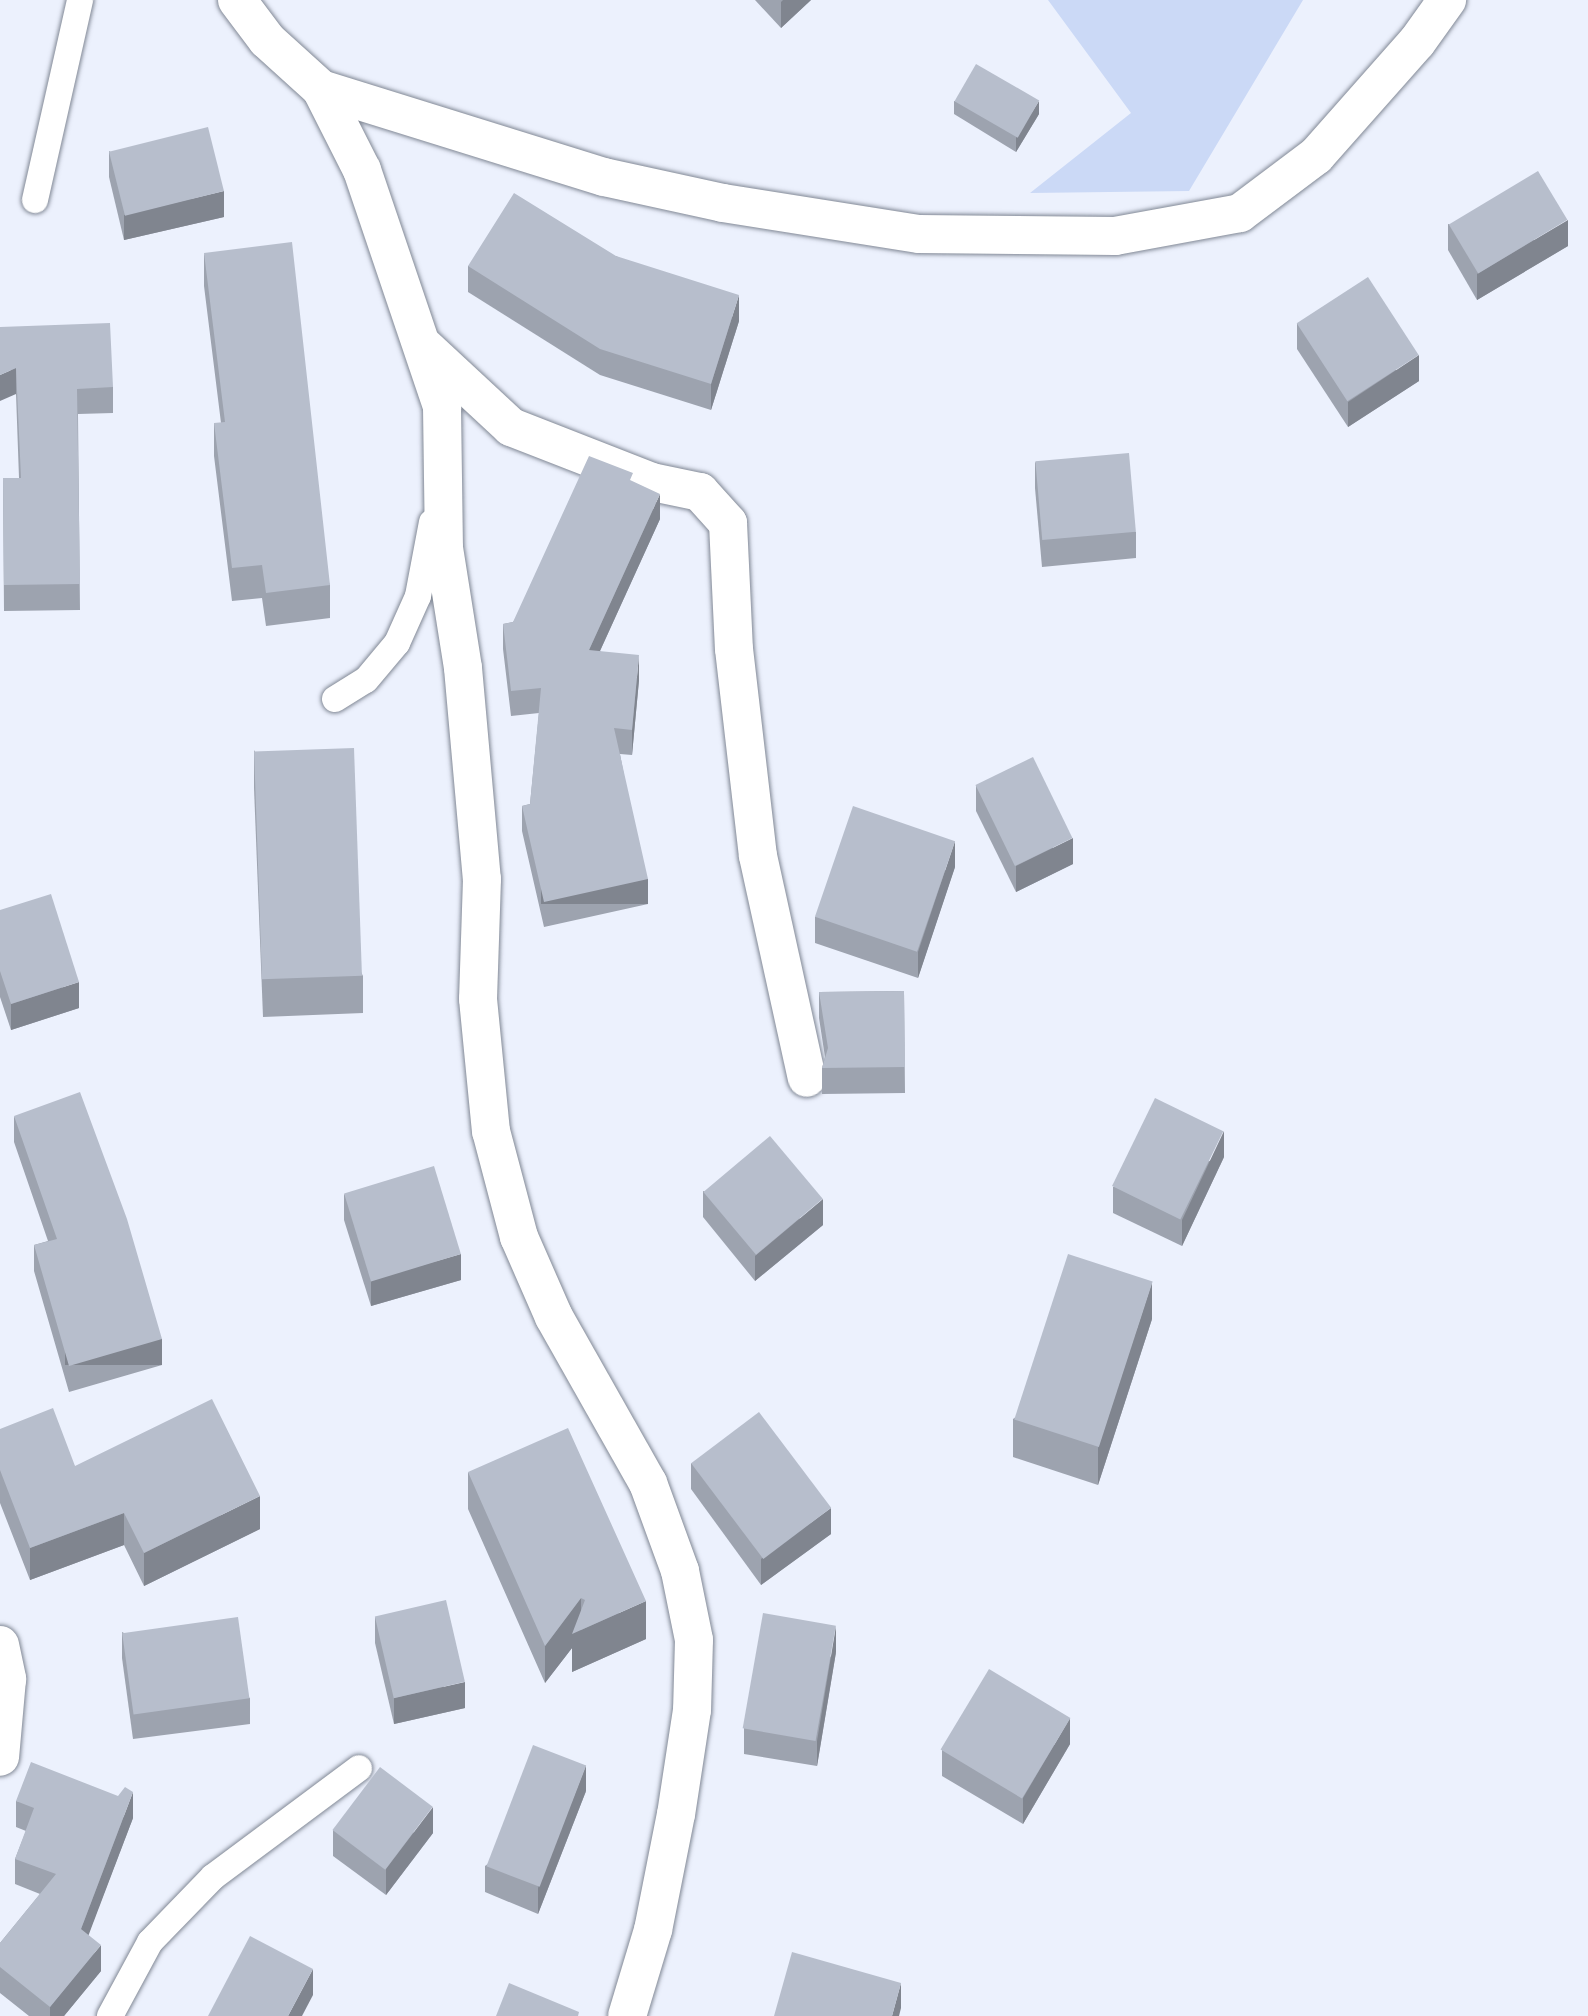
<!DOCTYPE html>
<style>
body{margin:0}
#map{position:relative;width:1588px;height:2016px;overflow:hidden;background:#ecf1fd;font-family:"Open Sans",sans-serif}
div>[style]{position:absolute}
.green>*{inset:0;background:#cbd9f6}
.roads{filter:drop-shadow(0 0 2px #818895) drop-shadow(0 0 2px #818895)}
.service>*{height:26px;margin:-13px;padding:0 13px;transform-origin:13px;border-radius:13px;background:#fff}
.minor>*{height:38px;margin:-19px;padding:0 19px;transform-origin:19px;border-radius:19px;background:#fff}
.wall>*{inset:0;background:#9da3af}
.shaded-wall>*{inset:0;background:#80858f;transform-origin:0 0}
.building>*{inset:0;background:#b7becc;transform-origin:0 0}
span{translate:-50% -50%;white-space:nowrap;text-align:center;line-height:1.15;-webkit-text-stroke:5px #fefefe;paint-order:stroke}
</style>
<div id="map">
<div class="green">
<i style="clip-path:polygon(1048px 0,1303px 0,1189px 191px,1030px 193px,1131px 113px)"></i>
</div>
<div class="roads">
<div class="service">
<i style="left:35px;top:200px;width:205px;rotate:-77.3deg"></i>
<i style="left:335px;top:699px;width:36px;rotate:-32deg"></i>
<i style="left:366px;top:680px;width:48px;rotate:-50deg"></i>
<i style="left:397px;top:643px;width:51px;rotate:-65.9deg"></i>
<i style="left:418px;top:596px;width:75px;rotate:-79.3deg"></i>
<i style="left:110px;top:2016px;width:84px;rotate:-61.6deg"></i>
<i style="left:150px;top:1942px;width:91px;rotate:-45.9deg"></i>
<i style="left:213px;top:1877px;width:182px;rotate:-36.7deg"></i>
</div>
<div class="minor">
<i style="left:237px;top:0;width:50px;rotate:53.1deg"></i>
<i style="left:267px;top:40px;width:73px;rotate:42.2deg"></i>
<i style="left:321px;top:89px;width:91px;rotate:63.2deg"></i>
<i style="left:362px;top:170px;width:250px;rotate:71.3deg"></i>
<i style="left:442px;top:407px;width:141px;rotate:89.2deg"></i>
<i style="left:444px;top:548px;width:121px;rotate:81deg"></i>
<i style="left:463px;top:668px;width:212px;rotate:84.9deg"></i>
<i style="left:482px;top:879px;width:120px;rotate:91.9deg"></i>
<i style="left:478px;top:999px;width:133px;rotate:84.4deg"></i>
<i style="left:491px;top:1131px;width:110px;rotate:75.2deg"></i>
<i style="left:519px;top:1237px;width:87px;rotate:66.4deg"></i>
<i style="left:554px;top:1317px;width:191px;rotate:60.5deg"></i>
<i style="left:648px;top:1483px;width:94px;rotate:70deg"></i>
<i style="left:680px;top:1571px;width:70px;rotate:78.5deg"></i>
<i style="left:694px;top:1640px;width:70px;rotate:91.6deg"></i>
<i style="left:692px;top:1710px;width:105px;rotate:98.7deg"></i>
<i style="left:676px;top:1814px;width:118px;rotate:101.2deg"></i>
<i style="left:653px;top:1930px;width:90px;rotate:106.8deg"></i>
<i style="left:321px;top:89px;width:296px;rotate:17.3deg"></i>
<i style="left:604px;top:177px;width:122px;rotate:12.3deg"></i>
<i style="left:723px;top:203px;width:198px;rotate:9deg"></i>
<i style="left:919px;top:234px;width:196px;rotate:0.6deg"></i>
<i style="left:1115px;top:236px;width:127px;rotate:-10.4deg"></i>
<i style="left:1240px;top:213px;width:95px;rotate:-36.9deg"></i>
<i style="left:1316px;top:156px;width:152px;rotate:-48.5deg"></i>
<i style="left:1417px;top:42px;width:52px;rotate:-54.5deg"></i>
<i style="left:426px;top:348px;width:116px;rotate:42.9deg"></i>
<i style="left:511px;top:427px;width:151px;rotate:21.3deg"></i>
<i style="left:652px;top:482px;width:49px;rotate:11.8deg"></i>
<i style="left:700px;top:492px;width:42px;rotate:47.9deg"></i>
<i style="left:728px;top:523px;width:126px;rotate:87.3deg"></i>
<i style="left:734px;top:649px;width:208px;rotate:83.4deg"></i>
<i style="left:758px;top:856px;width:227px;rotate:77.6deg"></i>
<i style="left:0;top:1645px;width:35px;rotate:78deg"></i>
<i style="left:7px;top:1679px;width:78px;rotate:95.1deg"></i>
</div>
</div>
<div class="wall">
<i style="clip-path:polygon(755px 0,811px 0,781px 28px)"></i>
<i style="clip-path:polygon(954px 101px,1039px 114px,1016px 152px,954px 114px)"></i>
<i style="clip-path:polygon(109px 151px,224px 217px,124px 240px,109px 177px)"></i>
<i style="clip-path:polygon(1448px 224px,1568px 246px,1477px 300px,1448px 250px)"></i>
<i style="clip-path:polygon(204px 253px,330px 585px,330px 618px,266px 626px,262px 598px,232px 601px,214px 456px,214px 423px,221px 423px,204px 286px)"></i>
<i style="clip-path:polygon(616px 256px,739px 321px,711px 410px,600px 375px,468px 292px,468px 266px)"></i>
<i style="clip-path:polygon(1297px 323px,1419px 381px,1348px 427px,1297px 349px)"></i>
<i style="clip-path:polygon(0 327px,113px 387px,113px 413px,78px 414px,80px 610px,4px 611px,3px 478px,19px 478px,16px 394px)"></i>
<i style="clip-path:polygon(1035px 462px,1136px 532px,1136px 558px,1042px 567px,1035px 488px)"></i>
<i style="clip-path:polygon(633px 482px,660px 519px,600px 651px,639px 680px,632px 755px,620px 754px,648px 904px,544px 927px,522px 831px,522px 806px,530px 804px,539px 713px,511px 716px,503px 649px,503px 624px,513px 622px)"></i>
<i style="clip-path:polygon(254px 750px,363px 976px,363px 1013px,263px 1017px,254px 788px)"></i>
<i style="clip-path:polygon(976px 785px,1073px 864px,1016px 892px,976px 811px)"></i>
<i style="clip-path:polygon(955px 867px,918px 978px,815px 943px,815px 917px)"></i>
<i style="clip-path:polygon(0 910px,79px 1008px,11px 1030px,0 997px)"></i>
<i style="clip-path:polygon(904px 991px,905px 1093px,822px 1094px,822px 1068px,825px 1057px,819px 1018px,819px 992px)"></i>
<i style="clip-path:polygon(14px 1116px,162px 1365px,69px 1392px,34px 1271px,34px 1245px,48px 1241px,14px 1142px)"></i>
<i style="clip-path:polygon(1224px 1157px,1182px 1246px,1113px 1213px,1113px 1187px)"></i>
<i style="clip-path:polygon(703px 1191px,823px 1225px,755px 1281px,703px 1217px)"></i>
<i style="clip-path:polygon(344px 1194px,461px 1280px,371px 1306px,344px 1220px)"></i>
<i style="clip-path:polygon(1152px 1319px,1098px 1485px,1013px 1457px,1013px 1419px)"></i>
<i style="clip-path:polygon(0 1429px,75px 1466px,260px 1529px,144px 1586px,124px 1545px,30px 1580px,0 1503px)"></i>
<i style="clip-path:polygon(691px 1463px,831px 1534px,761px 1585px,691px 1489px)"></i>
<i style="clip-path:polygon(468px 1472px,646px 1639px,572px 1672px,572px 1648px,545px 1683px,468px 1509px)"></i>
<i style="clip-path:polygon(375px 1617px,465px 1708px,394px 1724px,375px 1643px)"></i>
<i style="clip-path:polygon(122px 1632px,250px 1698px,250px 1724px,133px 1739px,122px 1658px)"></i>
<i style="clip-path:polygon(836px 1652px,817px 1766px,744px 1754px,744px 1728px)"></i>
<i style="clip-path:polygon(1070px 1744px,1023px 1824px,942px 1776px,942px 1750px)"></i>
<i style="clip-path:polygon(586px 1791px,538px 1914px,485px 1892px,485px 1866px)"></i>
<i style="clip-path:polygon(16px 1801px,133px 1818px,88px 1935px,101px 1971px,64px 2016px,29px 2016px,0 1993px,0 1943px,40px 1894px,15px 1884px,15px 1859px,26px 1831px,16px 1827px)"></i>
<i style="clip-path:polygon(333px 1830px,433px 1833px,386px 1895px,333px 1856px)"></i>
</div>
<div class="shaded-wall">
<i style="clip-path:polygon(783px 0,811px 0,781px 28px,781px 2px)"></i>
<i style="clip-path:polygon(1039px 101px,1039px 114px,1016px 152px,1016px 138px)"></i>
<i style="clip-path:polygon(224px 191px,224px 217px,124px 240px,124px 215px)"></i>
<i style="clip-path:polygon(1568px 220px,1568px 246px,1477px 300px,1477px 274px)"></i>
<i style="clip-path:polygon(739px 295px,739px 321px,711px 410px,711px 384px)"></i>
<i style="clip-path:polygon(1419px 355px,1419px 381px,1348px 427px,1348px 402px)"></i>
<i style="clip-path:polygon(16px 368px,16px 394px,0 401px,0 375px)"></i>
<i style="clip-path:polygon(660px 494px,660px 519px,589px 675px,589px 650px)"></i>
<i style="clip-path:polygon(639px 655px,639px 680px,632px 755px,632px 730px)"></i>
<i style="clip-path:polygon(1073px 838px,1073px 864px,1016px 892px,1016px 866px)"></i>
<i style="clip-path:polygon(955px 841px,955px 867px,918px 978px,918px 952px)"></i>
<i style="left:648px;top:879px;width:25px;height:107px;rotate:90deg"></i>
<i style="clip-path:polygon(79px 982px,79px 1008px,11px 1030px,11px 1004px)"></i>
<i style="clip-path:polygon(1224px 1131px,1224px 1157px,1182px 1246px,1182px 1220px)"></i>
<i style="clip-path:polygon(823px 1199px,823px 1225px,755px 1281px,755px 1256px)"></i>
<i style="clip-path:polygon(461px 1254px,461px 1280px,371px 1306px,371px 1280px)"></i>
<i style="clip-path:polygon(1152px 1282px,1152px 1319px,1098px 1485px,1098px 1448px)"></i>
<i style="left:162px;top:1339px;width:26px;height:97px;rotate:90deg"></i>
<i style="clip-path:polygon(260px 1496px,260px 1529px,144px 1586px,144px 1553px)"></i>
<i style="clip-path:polygon(831px 1508px,831px 1534px,761px 1585px,761px 1559px)"></i>
<i style="clip-path:polygon(124px 1513px,124px 1545px,30px 1580px,30px 1548px)"></i>
<i style="clip-path:polygon(581px 1598px,581px 1630px,646px 1601px,646px 1639px,572px 1672px,572px 1648px,545px 1683px,545px 1646px)"></i>
<i style="clip-path:polygon(836px 1626px,836px 1652px,817px 1766px,817px 1741px)"></i>
<i style="clip-path:polygon(465px 1682px,465px 1708px,394px 1724px,394px 1698px)"></i>
<i style="clip-path:polygon(1070px 1718px,1070px 1744px,1023px 1824px,1023px 1798px)"></i>
<i style="clip-path:polygon(586px 1765px,586px 1791px,538px 1914px,538px 1888px)"></i>
<i style="clip-path:polygon(133px 1792px,133px 1818px,81px 1955px,81px 1929px)"></i>
<i style="clip-path:polygon(433px 1807px,433px 1833px,386px 1895px,386px 1869px)"></i>
<i style="clip-path:polygon(101px 1945px,101px 1971px,64px 2016px,50px 2016px,50px 2007px)"></i>
<i style="clip-path:polygon(313px 1969px,313px 1995px,302px 2016px,288px 2016px)"></i>
<i style="clip-path:polygon(901px 1983px,901px 2008px,899px 2016px,892px 2016px)"></i>
</div>
<div class="building">
<i style="left:976px;top:64px;width:73px;height:43px;rotate:30deg"></i>
<i style="left:208px;top:127px;width:66px;height:102px;rotate:76deg"></i>
<i style="left:1538px;top:171px;width:57px;height:104px;rotate:59deg"></i>
<i style="clip-path:polygon(514px 193px,616px 256px,739px 295px,711px 384px,600px 349px,468px 266px)"></i>
<i style="clip-path:polygon(292px 242px,330px 585px,266px 593px,262px 565px,232px 568px,214px 423px,225px 422px,204px 253px)"></i>
<i style="left:1368px;top:277px;width:93px;height:85px;rotate:57deg"></i>
<i style="clip-path:polygon(110px 323px,113px 387px,77px 389px,80px 584px,4px 585px,3px 478px,21px 478px,16px 368px,0 375px,0 327px)"></i>
<i style="left:1129px;top:453px;width:79px;height:94px;rotate:85deg"></i>
<i style="clip-path:polygon(589px 456px,633px 473px,630px 480px,660px 494px,589px 650px,639px 655px,632px 730px,614px 728px,648px 879px,544px 902px,522px 806px,530px 804px,541px 688px,511px 691px,503px 624px,513px 622px)"></i>
<i style="left:354px;top:748px;width:228px;height:100px;rotate:88deg"></i>
<i style="left:1033px;top:757px;width:90px;height:64px;rotate:64deg"></i>
<i style="left:853px;top:806px;width:108px;height:117px;rotate:19deg"></i>
<i style="clip-path:polygon(51px 894px,79px 982px,11px 1004px,0 971px,0 910px)"></i>
<i style="clip-path:polygon(904px 991px,905px 1067px,822px 1068px,828px 1048px,819px 992px)"></i>
<i style="clip-path:polygon(80px 1092px,127px 1219px,162px 1339px,69px 1366px,34px 1245px,57px 1239px,14px 1116px)"></i>
<i style="left:1155px;top:1098px;width:76px;height:98px;rotate:26deg"></i>
<i style="left:770px;top:1136px;width:82px;height:87px;rotate:50deg"></i>
<i style="left:434px;top:1166px;width:92px;height:94px;rotate:73deg"></i>
<i style="left:1068px;top:1254px;width:89px;height:174px;rotate:18deg"></i>
<i style="clip-path:polygon(212px 1399px,260px 1496px,144px 1553px,124px 1513px,30px 1548px,0 1470px,0 1429px,53px 1408px,75px 1466px)"></i>
<i style="left:759px;top:1412px;width:120px;height:85px;rotate:53deg"></i>
<i style="clip-path:polygon(568px 1428px,646px 1601px,572px 1634px,585px 1600px,581px 1598px,545px 1646px,468px 1472px)"></i>
<i style="left:446px;top:1600px;width:84px;height:73px;rotate:77deg"></i>
<i style="left:763px;top:1613px;width:74px;height:117px;rotate:10deg"></i>
<i style="left:238px;top:1617px;width:82px;height:117px;rotate:82deg"></i>
<i style="left:989px;top:1669px;width:95px;height:94px;rotate:31deg"></i>
<i style="left:533px;top:1745px;width:57px;height:130px;rotate:21deg"></i>
<i style="clip-path:polygon(31px 1762px,118px 1796px,125px 1787px,133px 1792px,81px 1929px,101px 1945px,50px 2007px,0 1967px,0 1943px,56px 1874px,15px 1859px,34px 1808px,16px 1801px)"></i>
<i style="left:380px;top:1767px;width:66px;height:79px;rotate:37deg"></i>
<i style="clip-path:polygon(250px 1936px,313px 1969px,288px 2016px,208px 2016px)"></i>
<i style="clip-path:polygon(792px 1952px,901px 1983px,892px 2016px,774px 2016px)"></i>
<i style="clip-path:polygon(509px 1983px,579px 2012px,578px 2016px,496px 2016px)"></i>
</div>
</div>
